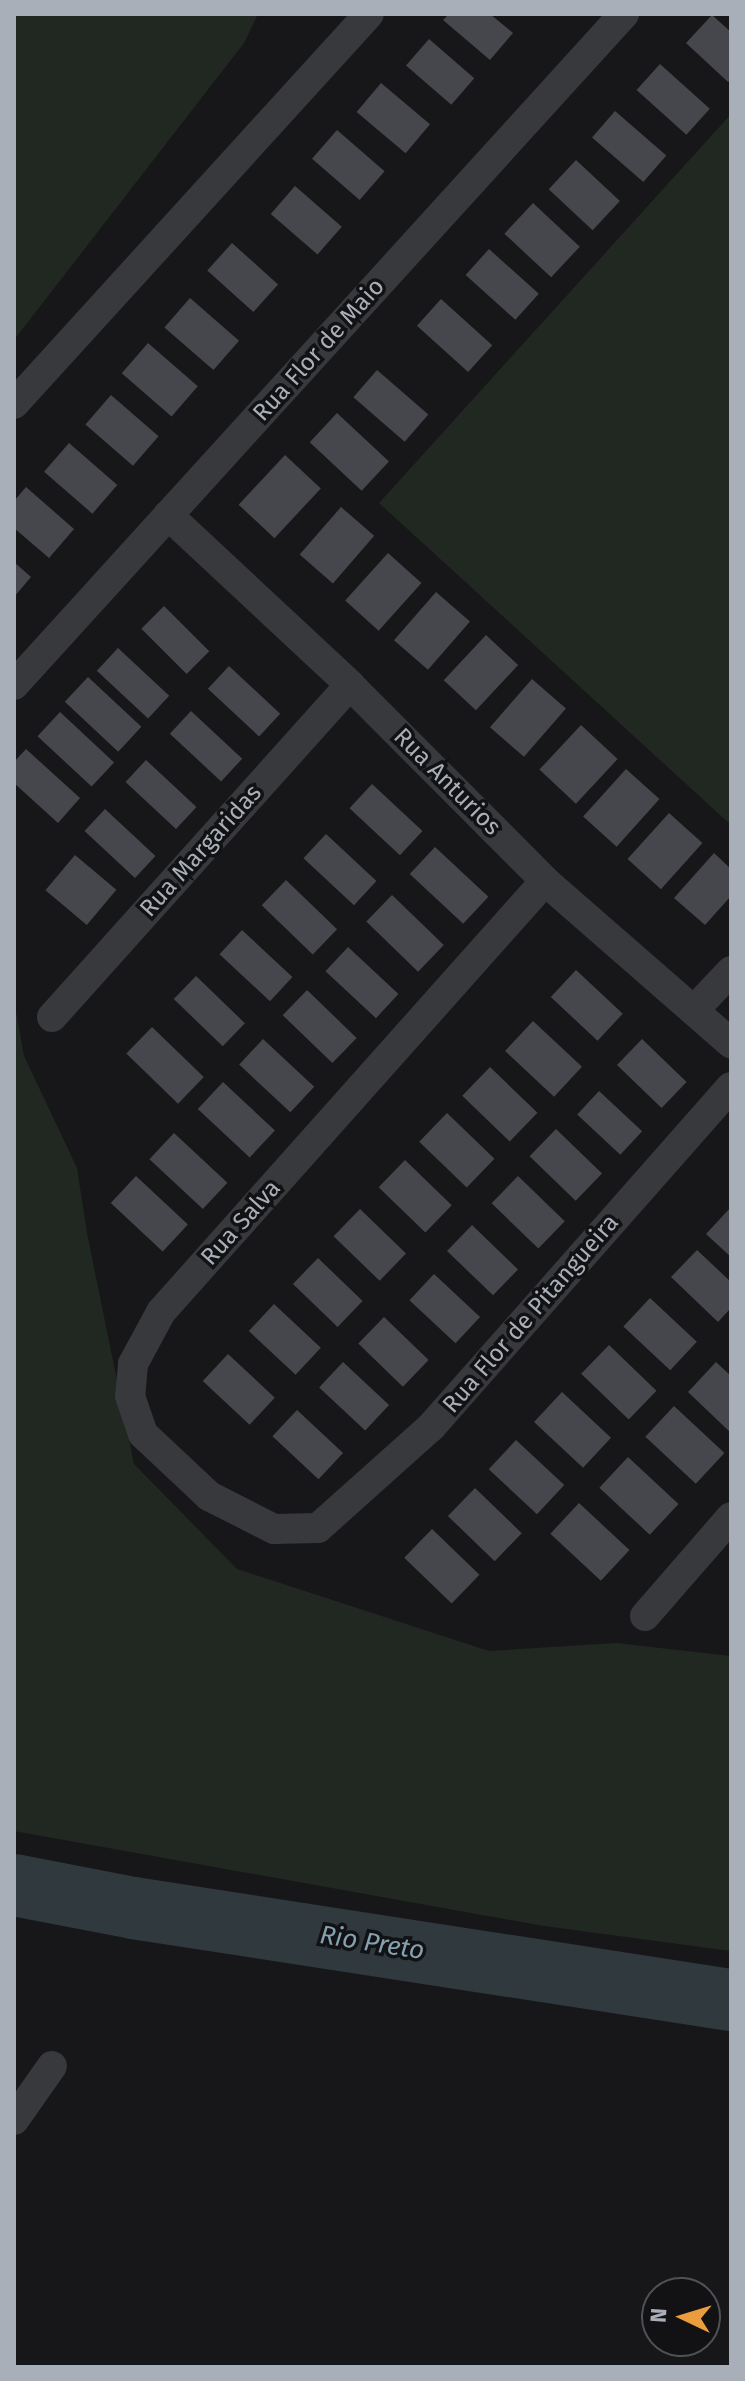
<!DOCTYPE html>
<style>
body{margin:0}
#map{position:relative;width:745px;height:2381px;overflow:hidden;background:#171719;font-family:"Fira Sans",sans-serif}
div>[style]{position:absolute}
.green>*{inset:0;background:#212821}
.river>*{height:62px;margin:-31px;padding:0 31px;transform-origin:31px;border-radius:31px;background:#2f393e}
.building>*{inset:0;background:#46474c;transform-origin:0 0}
.street>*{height:30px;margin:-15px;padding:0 15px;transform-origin:15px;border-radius:15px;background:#38393d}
span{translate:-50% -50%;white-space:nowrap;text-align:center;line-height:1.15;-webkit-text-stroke:7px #121214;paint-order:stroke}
.street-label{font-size:24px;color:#a9afb8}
.water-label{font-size:26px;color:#82a1b1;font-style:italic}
.frame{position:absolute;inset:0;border:16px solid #a9afb8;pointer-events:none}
.north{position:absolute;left:641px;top:2277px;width:80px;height:80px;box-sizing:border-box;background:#121214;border:2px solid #4e5156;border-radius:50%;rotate:274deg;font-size:22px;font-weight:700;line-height:32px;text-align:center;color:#a9afb8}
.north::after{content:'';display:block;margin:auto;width:28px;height:36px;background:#eb9d3d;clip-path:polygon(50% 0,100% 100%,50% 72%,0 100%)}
</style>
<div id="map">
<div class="green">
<i style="clip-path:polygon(14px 14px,258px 14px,244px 43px,14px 340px)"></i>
<i style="clip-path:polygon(731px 114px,731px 825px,379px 503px)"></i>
<i style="clip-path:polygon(14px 1000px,24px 1056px,77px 1168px,87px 1233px,134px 1464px,237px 1569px,489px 1651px,616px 1643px,731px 1656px,731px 1951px,544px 1926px,14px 1831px)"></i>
</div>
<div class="river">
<i style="left:14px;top:1885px;width:121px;rotate:10.9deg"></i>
<i style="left:133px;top:1908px;width:605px;rotate:8.75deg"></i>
</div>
<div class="building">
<i style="clip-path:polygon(449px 14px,490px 14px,513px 33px,490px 60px,443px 20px)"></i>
<i style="clip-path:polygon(712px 15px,731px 32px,731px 79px,728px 82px,686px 43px)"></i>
<i style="left:429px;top:39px;width:60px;height:35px;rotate:41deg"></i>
<i style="left:660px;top:64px;width:67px;height:35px;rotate:42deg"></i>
<i style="left:381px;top:83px;width:64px;height:38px;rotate:40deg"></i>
<i style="left:615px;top:111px;width:68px;height:35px;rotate:41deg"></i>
<i style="left:337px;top:130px;width:63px;height:38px;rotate:41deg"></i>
<i style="left:576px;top:160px;width:60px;height:40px;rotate:43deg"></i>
<i style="left:295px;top:186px;width:62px;height:37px;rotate:41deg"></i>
<i style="left:533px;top:203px;width:64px;height:42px;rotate:43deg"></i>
<i style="left:232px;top:243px;width:62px;height:37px;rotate:42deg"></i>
<i style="left:489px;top:249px;width:67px;height:35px;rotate:42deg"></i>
<i style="left:190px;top:298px;width:65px;height:39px;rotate:41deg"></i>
<i style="left:441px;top:299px;width:69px;height:36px;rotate:42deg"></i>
<i style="left:148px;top:343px;width:66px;height:40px;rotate:41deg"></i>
<i style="left:377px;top:370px;width:68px;height:36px;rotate:41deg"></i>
<i style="left:111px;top:395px;width:63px;height:39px;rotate:41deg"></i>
<i style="left:337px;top:413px;width:71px;height:40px;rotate:43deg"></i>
<i style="left:69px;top:443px;width:64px;height:38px;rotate:41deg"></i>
<i style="left:285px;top:455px;width:49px;height:68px;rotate:43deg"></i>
<i style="clip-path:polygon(26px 487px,74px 529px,49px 558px,14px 528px,14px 501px)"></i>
<i style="left:341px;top:507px;width:44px;height:63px;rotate:41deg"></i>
<i style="left:388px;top:553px;width:45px;height:64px;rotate:42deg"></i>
<i style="clip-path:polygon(14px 562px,31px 577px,14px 597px)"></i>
<i style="left:436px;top:592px;width:45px;height:64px;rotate:41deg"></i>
<i style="left:164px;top:606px;width:64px;height:32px;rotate:45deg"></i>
<i style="left:486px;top:635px;width:44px;height:62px;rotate:43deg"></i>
<i style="left:118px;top:648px;width:70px;height:31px;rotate:43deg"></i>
<i style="left:229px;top:666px;width:70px;height:31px;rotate:43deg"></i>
<i style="left:88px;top:677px;width:73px;height:34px;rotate:43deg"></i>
<i style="left:532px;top:679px;width:45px;height:64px;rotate:41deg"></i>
<i style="left:191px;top:711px;width:70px;height:31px;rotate:43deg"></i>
<i style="left:60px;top:712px;width:74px;height:33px;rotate:43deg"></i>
<i style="left:581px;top:725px;width:50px;height:61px;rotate:43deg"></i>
<i style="clip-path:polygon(26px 749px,80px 798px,58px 823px,14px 783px,14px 762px)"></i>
<i style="left:146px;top:760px;width:69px;height:30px;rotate:43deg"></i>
<i style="left:626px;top:769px;width:45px;height:64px;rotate:42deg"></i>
<i style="left:372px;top:784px;width:69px;height:33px;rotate:43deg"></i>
<i style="left:105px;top:809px;width:69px;height:30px;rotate:43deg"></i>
<i style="left:669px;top:813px;width:45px;height:62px;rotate:42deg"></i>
<i style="left:326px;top:834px;width:69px;height:33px;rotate:43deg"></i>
<i style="left:435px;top:847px;width:73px;height:37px;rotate:43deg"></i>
<i style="clip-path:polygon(714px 853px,731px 869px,731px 896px,705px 925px,674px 898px)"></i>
<i style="left:75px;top:855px;width:54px;height:46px;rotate:40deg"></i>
<i style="left:286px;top:880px;width:71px;height:35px;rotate:44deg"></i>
<i style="left:392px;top:895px;width:72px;height:37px;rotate:44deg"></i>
<i style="left:242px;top:930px;width:69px;height:33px;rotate:43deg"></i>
<i style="left:348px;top:947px;width:69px;height:33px;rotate:43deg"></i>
<i style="left:576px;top:970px;width:64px;height:37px;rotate:43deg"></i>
<i style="left:196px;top:976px;width:68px;height:32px;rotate:44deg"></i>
<i style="left:307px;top:990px;width:69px;height:35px;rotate:44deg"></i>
<i style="left:533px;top:1021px;width:67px;height:41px;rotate:43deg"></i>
<i style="left:152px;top:1027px;width:72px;height:37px;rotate:44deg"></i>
<i style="left:263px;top:1039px;width:70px;height:35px;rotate:43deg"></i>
<i style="left:642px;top:1039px;width:62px;height:36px;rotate:44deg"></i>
<i style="left:490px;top:1067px;width:66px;height:40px;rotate:44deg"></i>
<i style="left:223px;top:1082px;width:71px;height:37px;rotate:43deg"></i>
<i style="left:599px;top:1091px;width:59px;height:32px;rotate:43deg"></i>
<i style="left:447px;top:1113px;width:66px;height:40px;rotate:44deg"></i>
<i style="left:556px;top:1129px;width:64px;height:38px;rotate:44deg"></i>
<i style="left:174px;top:1133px;width:73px;height:36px;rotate:43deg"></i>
<i style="left:405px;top:1160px;width:65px;height:38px;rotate:44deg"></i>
<i style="left:136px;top:1176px;width:71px;height:37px;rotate:43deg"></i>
<i style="left:518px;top:1176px;width:65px;height:38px;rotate:44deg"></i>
<i style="clip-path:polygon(731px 1207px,731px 1257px,706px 1234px)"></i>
<i style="left:360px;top:1209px;width:64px;height:38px;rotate:44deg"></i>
<i style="left:472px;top:1225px;width:64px;height:36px;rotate:44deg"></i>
<i style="clip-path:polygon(697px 1250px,731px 1282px,731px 1308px,718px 1322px,671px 1277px)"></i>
<i style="left:318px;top:1258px;width:62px;height:36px;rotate:44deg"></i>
<i style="left:434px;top:1274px;width:63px;height:36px;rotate:43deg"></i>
<i style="left:650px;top:1298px;width:64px;height:39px;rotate:43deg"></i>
<i style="left:274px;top:1304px;width:64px;height:37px;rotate:43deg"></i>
<i style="left:384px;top:1317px;width:62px;height:37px;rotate:44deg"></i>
<i style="left:609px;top:1345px;width:66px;height:40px;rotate:44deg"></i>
<i style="left:228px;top:1354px;width:64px;height:37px;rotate:43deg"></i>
<i style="left:343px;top:1362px;width:63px;height:35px;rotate:43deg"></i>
<i style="clip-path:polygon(716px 1362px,731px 1376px,731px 1433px,688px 1392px)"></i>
<i style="left:562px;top:1392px;width:67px;height:41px;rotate:43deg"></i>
<i style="left:674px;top:1406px;width:69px;height:42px;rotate:43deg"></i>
<i style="left:297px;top:1410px;width:63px;height:36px;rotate:43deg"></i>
<i style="left:516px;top:1440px;width:66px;height:40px;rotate:43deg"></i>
<i style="left:628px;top:1457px;width:69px;height:42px;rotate:43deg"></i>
<i style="left:475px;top:1488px;width:65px;height:39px;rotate:44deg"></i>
<i style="left:579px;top:1503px;width:69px;height:42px;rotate:43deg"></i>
<i style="left:432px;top:1529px;width:66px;height:40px;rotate:44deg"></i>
</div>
<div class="street">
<i style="left:14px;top:404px;width:527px;rotate:-47.69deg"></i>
<i style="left:168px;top:515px;width:249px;rotate:43deg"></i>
<i style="left:350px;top:685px;width:276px;rotate:45.1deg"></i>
<i style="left:545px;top:881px;width:247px;rotate:41.1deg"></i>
<i style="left:14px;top:685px;width:907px;rotate:-47.73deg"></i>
<i style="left:545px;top:881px;width:577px;rotate:131.7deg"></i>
<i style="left:161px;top:1312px;width:59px;rotate:118.3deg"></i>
<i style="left:133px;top:1364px;width:32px;rotate:95deg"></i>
<i style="left:130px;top:1396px;width:40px;rotate:71.1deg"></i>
<i style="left:143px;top:1434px;width:91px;rotate:43.2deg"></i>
<i style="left:209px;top:1496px;width:73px;rotate:26.9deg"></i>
<i style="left:274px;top:1529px;width:44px;rotate:-1.3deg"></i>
<i style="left:318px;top:1528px;width:152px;rotate:-41.8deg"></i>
<i style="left:431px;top:1427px;width:453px;rotate:-48.6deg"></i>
<i style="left:695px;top:1009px;width:52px;rotate:-46.5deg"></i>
<i style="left:52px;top:1017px;width:446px;rotate:-48.1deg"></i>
<i style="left:645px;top:1616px;width:131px;rotate:-49deg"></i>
<i style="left:14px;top:2120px;width:66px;rotate:-54.9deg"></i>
</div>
<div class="street-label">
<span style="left:319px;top:350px;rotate:-48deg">Rua Flor de Maio</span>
<span style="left:447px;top:782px;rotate:45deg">Rua Anturios</span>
<span style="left:201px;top:851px;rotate:-48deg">Rua Margaridas</span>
<span style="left:241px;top:1223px;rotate:-48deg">Rua Salva</span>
<span style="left:531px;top:1314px;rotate:-49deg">Rua Flor de Pitangueira</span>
</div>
<div class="water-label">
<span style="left:372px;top:1943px;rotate:9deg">Rio Preto</span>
</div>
<div class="frame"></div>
<div class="north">N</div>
</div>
